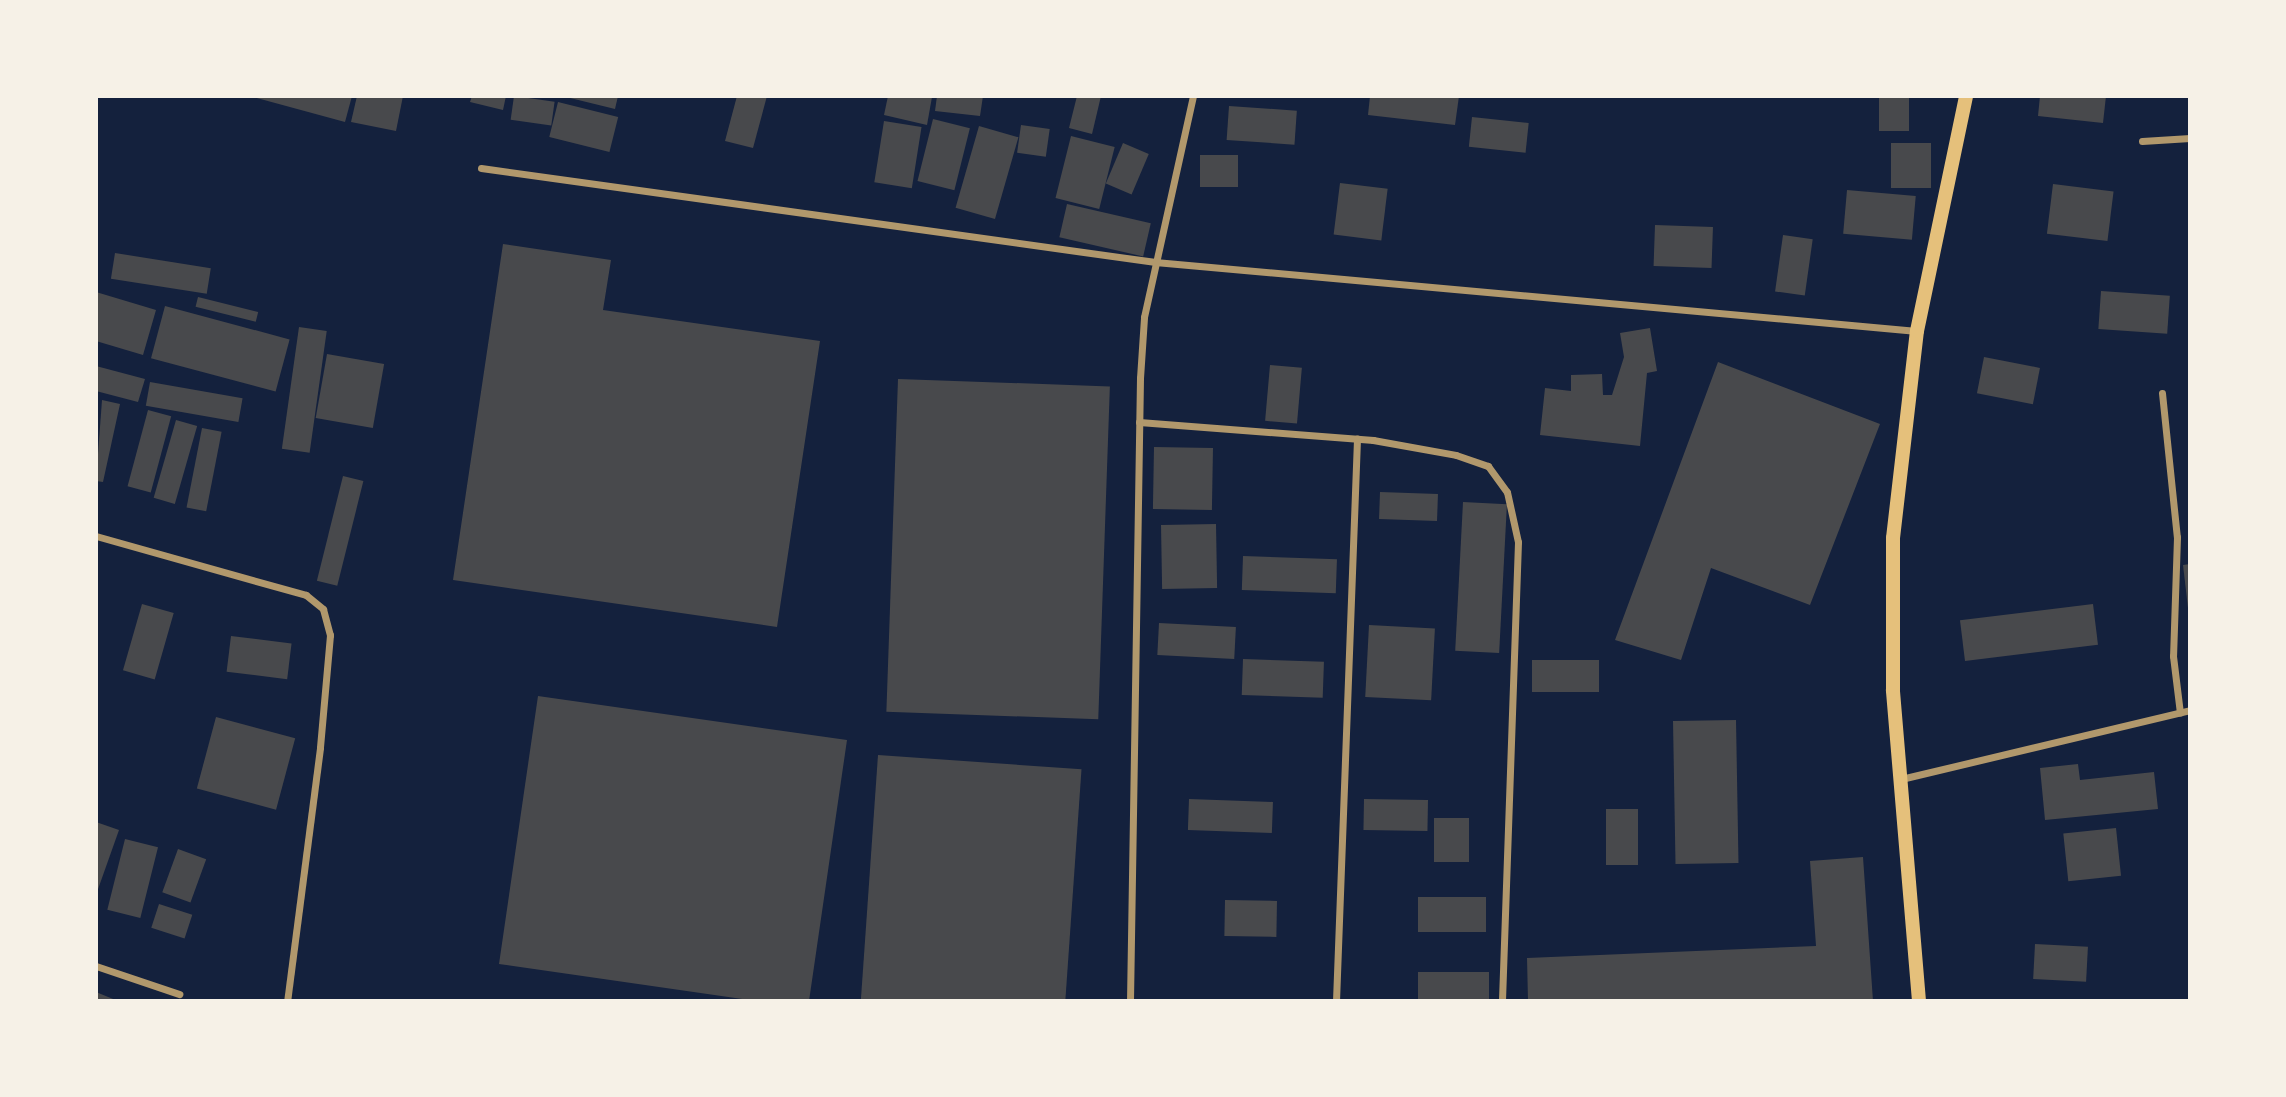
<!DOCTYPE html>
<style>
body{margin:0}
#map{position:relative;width:2286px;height:1097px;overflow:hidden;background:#14213d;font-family:Cabin,sans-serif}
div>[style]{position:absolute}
.building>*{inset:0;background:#48494c;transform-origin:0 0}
.minor>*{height:7px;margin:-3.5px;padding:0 3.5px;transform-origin:3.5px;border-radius:3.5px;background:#b1986c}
.secondary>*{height:14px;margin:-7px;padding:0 7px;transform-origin:7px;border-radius:7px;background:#e5c07b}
span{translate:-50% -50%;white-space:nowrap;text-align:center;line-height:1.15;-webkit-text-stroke:7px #f6f1e7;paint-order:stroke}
.frame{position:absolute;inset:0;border:98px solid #f6f1e7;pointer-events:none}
</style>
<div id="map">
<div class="building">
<i style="clip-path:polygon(249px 96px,352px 96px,345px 122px)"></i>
<i style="clip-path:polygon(357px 96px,403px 96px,396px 131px,351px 122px)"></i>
<i style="clip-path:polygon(472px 96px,506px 96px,503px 110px,470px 102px)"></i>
<i style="left:514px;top:96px;width:41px;height:24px;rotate:8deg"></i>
<i style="clip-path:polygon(562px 96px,618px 96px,615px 109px)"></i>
<i style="clip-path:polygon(737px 96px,767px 96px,753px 148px,725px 141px)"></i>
<i style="clip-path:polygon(888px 96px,932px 97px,927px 125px,884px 115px)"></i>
<i style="clip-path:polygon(937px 96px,983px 96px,980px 116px,935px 111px)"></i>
<i style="clip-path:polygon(1077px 96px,1101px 96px,1092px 134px,1069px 128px)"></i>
<i style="clip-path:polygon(1370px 96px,1459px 96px,1455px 125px,1368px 115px)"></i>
<i style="left:1879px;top:96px;width:30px;height:35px"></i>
<i style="clip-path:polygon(2040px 96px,2106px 96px,2103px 123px,2038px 116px)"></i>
<i style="left:558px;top:102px;width:62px;height:36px;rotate:14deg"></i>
<i style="left:1229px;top:106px;width:68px;height:34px;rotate:4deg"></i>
<i style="left:1472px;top:117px;width:57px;height:30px;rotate:6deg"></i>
<i style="left:933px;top:119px;width:38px;height:64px;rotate:14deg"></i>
<i style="left:884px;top:121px;width:38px;height:62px;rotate:9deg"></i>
<i style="left:1021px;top:125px;width:29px;height:28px;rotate:8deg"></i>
<i style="left:979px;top:126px;width:41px;height:85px;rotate:16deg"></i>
<i style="left:1071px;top:136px;width:45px;height:64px;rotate:14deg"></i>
<i style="left:1123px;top:143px;width:28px;height:44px;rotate:23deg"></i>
<i style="left:1891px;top:143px;width:40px;height:45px"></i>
<i style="left:1200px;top:155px;width:38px;height:32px"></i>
<i style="left:1340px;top:183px;width:48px;height:52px;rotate:7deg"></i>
<i style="left:2053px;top:184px;width:61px;height:50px;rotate:7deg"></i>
<i style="left:1847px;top:190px;width:69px;height:44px;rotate:5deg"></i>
<i style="left:1067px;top:204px;width:86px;height:34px;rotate:13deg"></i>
<i style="left:1655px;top:225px;width:58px;height:41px;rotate:2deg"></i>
<i style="left:1783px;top:235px;width:30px;height:57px;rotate:8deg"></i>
<i style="clip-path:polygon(503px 244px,611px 260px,603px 310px,820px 341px,777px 627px,453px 580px)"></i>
<i style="left:115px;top:253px;width:97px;height:26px;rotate:9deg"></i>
<i style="left:2101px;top:291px;width:69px;height:38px;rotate:4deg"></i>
<i style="clip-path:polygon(96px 292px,156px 310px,143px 355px,96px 341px)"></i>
<i style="left:198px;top:297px;width:62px;height:10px;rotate:14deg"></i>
<i style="left:165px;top:306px;width:129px;height:54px;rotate:15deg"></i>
<i style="left:299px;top:327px;width:28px;height:123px;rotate:8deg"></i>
<i style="clip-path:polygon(1650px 328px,1657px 371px,1647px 373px,1640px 446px,1540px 435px,1545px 388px,1571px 391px,1571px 375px,1602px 374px,1603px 395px,1612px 395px,1624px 357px,1620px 333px)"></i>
<i style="left:327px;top:354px;width:58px;height:65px;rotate:10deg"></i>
<i style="left:1984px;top:357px;width:57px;height:37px;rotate:11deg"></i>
<i style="clip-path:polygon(1718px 362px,1880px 424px,1810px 605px,1711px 568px,1681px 660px,1615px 640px)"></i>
<i style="left:1270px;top:365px;width:32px;height:56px;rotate:5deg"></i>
<i style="clip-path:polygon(96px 366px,145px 379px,138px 402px,96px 391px)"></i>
<i style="left:898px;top:379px;width:212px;height:333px;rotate:2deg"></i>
<i style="left:150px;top:382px;width:94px;height:24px;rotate:10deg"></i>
<i style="clip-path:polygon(102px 400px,120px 404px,103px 482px,96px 481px)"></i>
<i style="left:148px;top:410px;width:24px;height:79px;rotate:15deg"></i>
<i style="left:176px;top:420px;width:22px;height:81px;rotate:16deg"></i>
<i style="left:202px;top:428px;width:20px;height:81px;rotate:11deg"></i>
<i style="left:1154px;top:447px;width:59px;height:62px;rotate:1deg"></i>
<i style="left:343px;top:476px;width:21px;height:108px;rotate:14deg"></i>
<i style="left:1380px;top:492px;width:58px;height:27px;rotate:2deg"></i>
<i style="left:1463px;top:502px;width:44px;height:149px;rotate:3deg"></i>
<i style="left:1216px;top:524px;width:64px;height:55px;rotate:89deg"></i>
<i style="left:1243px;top:556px;width:94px;height:34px;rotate:2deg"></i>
<i style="clip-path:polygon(2190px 564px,2190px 607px,2188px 608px,2183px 565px)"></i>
<i style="left:142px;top:604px;width:33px;height:69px;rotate:16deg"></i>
<i style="left:2093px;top:604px;width:41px;height:134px;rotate:83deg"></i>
<i style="left:1159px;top:623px;width:77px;height:32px;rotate:3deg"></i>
<i style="left:1369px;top:625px;width:66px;height:72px;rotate:3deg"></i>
<i style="left:231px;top:636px;width:61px;height:36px;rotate:7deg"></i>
<i style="left:1243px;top:659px;width:81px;height:36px;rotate:2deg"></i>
<i style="left:1532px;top:660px;width:67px;height:32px"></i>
<i style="clip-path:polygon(538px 696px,847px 740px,809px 1001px,756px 1001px,499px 964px)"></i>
<i style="left:216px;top:717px;width:82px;height:74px;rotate:15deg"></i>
<i style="left:1736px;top:720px;width:143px;height:63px;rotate:89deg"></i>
<i style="left:878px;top:755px;width:204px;height:247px;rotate:4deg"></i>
<i style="clip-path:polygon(2078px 764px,2080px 780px,2154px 772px,2158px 809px,2045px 820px,2040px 768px)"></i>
<i style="left:1189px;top:799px;width:84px;height:31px;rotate:2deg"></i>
<i style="left:1364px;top:799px;width:64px;height:31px;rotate:1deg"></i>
<i style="left:1606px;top:809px;width:32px;height:56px"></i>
<i style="left:1434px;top:818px;width:35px;height:44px"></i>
<i style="clip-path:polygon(96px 822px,119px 830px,97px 892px,96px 892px)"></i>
<i style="left:2116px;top:828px;width:48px;height:53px;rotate:84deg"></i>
<i style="left:125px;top:839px;width:34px;height:73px;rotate:14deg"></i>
<i style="left:178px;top:849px;width:30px;height:46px;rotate:20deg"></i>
<i style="clip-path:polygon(1863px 857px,1873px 1001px,1528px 1001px,1527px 958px,1816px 946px,1810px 861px)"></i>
<i style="left:1418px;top:897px;width:68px;height:35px"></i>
<i style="left:1225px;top:900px;width:52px;height:36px;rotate:1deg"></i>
<i style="left:159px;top:904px;width:35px;height:25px;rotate:18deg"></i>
<i style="left:2035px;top:944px;width:53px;height:35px;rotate:3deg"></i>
<i style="left:1418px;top:972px;width:71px;height:29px"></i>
<i style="clip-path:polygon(96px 992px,118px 1001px,96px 1001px)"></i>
</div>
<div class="minor">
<i style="left:2142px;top:141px;width:48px;rotate:-3.6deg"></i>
<i style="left:481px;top:168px;width:681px;rotate:7.94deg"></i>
<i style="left:1155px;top:262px;width:765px;rotate:5.17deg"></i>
<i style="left:2162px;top:393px;width:145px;rotate:84.1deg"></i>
<i style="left:2177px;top:537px;width:119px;rotate:91.9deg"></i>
<i style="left:2173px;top:656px;width:57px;rotate:83deg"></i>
<i style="left:1139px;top:422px;width:235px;rotate:4.4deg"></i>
<i style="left:1373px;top:440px;width:84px;rotate:10.2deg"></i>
<i style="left:1456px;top:455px;width:34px;rotate:19deg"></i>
<i style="left:1488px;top:466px;width:32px;rotate:54deg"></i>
<i style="left:1507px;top:492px;width:51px;rotate:77.6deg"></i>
<i style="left:1518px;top:542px;width:459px;rotate:92deg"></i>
<i style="left:96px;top:536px;width:218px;rotate:15.7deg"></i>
<i style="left:306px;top:595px;width:22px;rotate:39deg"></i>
<i style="left:323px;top:609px;width:27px;rotate:75deg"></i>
<i style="left:330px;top:635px;width:113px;rotate:95.1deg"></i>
<i style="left:320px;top:748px;width:255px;rotate:97.4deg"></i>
<i style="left:1901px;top:779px;width:297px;rotate:-13.4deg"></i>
<i style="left:96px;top:966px;width:88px;rotate:18.6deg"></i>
<i style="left:1130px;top:1001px;width:623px;rotate:-89.08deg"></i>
<i style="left:1140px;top:378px;width:61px;rotate:-86.2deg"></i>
<i style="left:1144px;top:317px;width:226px;rotate:-77.5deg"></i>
<i style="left:1336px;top:1001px;width:563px;rotate:-87.86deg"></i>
</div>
<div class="secondary">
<i style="left:1919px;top:1001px;width:312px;rotate:-94.8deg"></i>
<i style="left:1893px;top:690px;width:152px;rotate:-90deg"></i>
<i style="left:1893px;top:538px;width:208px;rotate:-83.4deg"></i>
<i style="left:1917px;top:331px;width:240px;rotate:-78.2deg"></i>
</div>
<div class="frame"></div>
</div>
